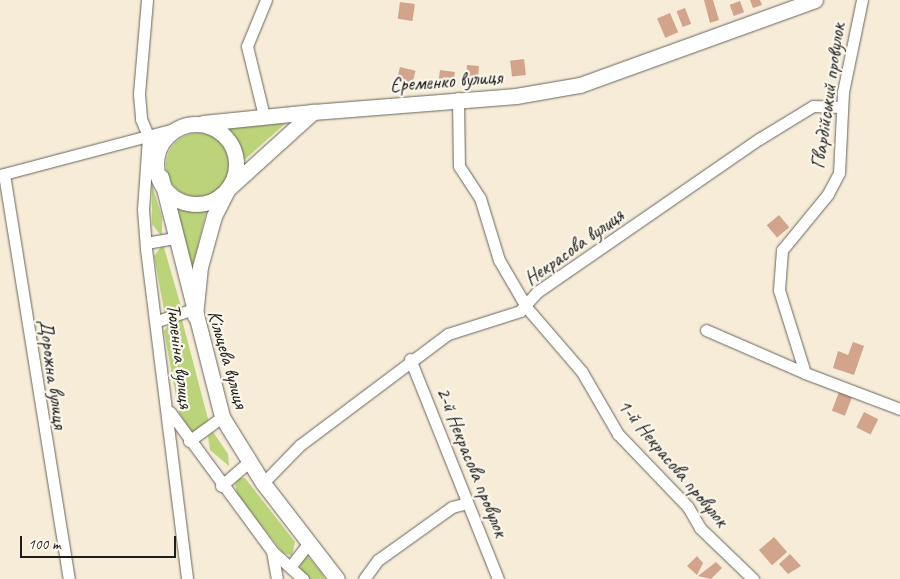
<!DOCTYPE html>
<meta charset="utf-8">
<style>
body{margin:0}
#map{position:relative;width:900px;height:579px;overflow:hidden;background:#f6ecd7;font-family:Caveat,sans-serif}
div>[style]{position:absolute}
.green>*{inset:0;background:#bbd479}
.round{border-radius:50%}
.building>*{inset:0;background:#d1a48b;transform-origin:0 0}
.roads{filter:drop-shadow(0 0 1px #68655d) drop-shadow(0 0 1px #68655d)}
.street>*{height:11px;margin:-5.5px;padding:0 5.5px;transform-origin:5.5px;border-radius:5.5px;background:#fff}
.secondary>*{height:15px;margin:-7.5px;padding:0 7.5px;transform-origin:7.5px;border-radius:7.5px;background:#fff}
.secondary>.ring{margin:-7.5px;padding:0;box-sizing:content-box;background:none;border:15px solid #fff;border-radius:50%}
span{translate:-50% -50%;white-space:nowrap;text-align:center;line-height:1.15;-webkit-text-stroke:4.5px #fbf7ec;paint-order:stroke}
.street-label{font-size:20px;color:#1c1c1c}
.scale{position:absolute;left:20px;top:536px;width:156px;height:22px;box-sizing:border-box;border:2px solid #1c1c1c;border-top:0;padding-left:6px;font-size:15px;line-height:18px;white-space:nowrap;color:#1c1c1c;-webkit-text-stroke:4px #fbf7ec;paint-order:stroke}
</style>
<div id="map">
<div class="green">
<i style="clip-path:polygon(287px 122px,243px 161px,228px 128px)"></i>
<i class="round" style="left:166px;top:133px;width:64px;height:64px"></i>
<i style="clip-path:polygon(152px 185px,162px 217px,162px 237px,152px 224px)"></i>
<i style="clip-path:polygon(173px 206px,207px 209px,191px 273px)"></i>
<i style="clip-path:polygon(163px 244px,182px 310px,165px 315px,154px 256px)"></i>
<i style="clip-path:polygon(181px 316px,208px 419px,208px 424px,192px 432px,179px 413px,164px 331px,172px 319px)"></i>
<i style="clip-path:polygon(213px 432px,228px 454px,229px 466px,210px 450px,208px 436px)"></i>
<i style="clip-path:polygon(239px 478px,245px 478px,295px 542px,292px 556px,283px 553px,237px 494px,235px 484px)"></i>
<i style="clip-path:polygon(307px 555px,321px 572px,325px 579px,309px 579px,301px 571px,300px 564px)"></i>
</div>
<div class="building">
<i style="clip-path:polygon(704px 0,713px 0,719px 20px,710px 23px)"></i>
<i style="clip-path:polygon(750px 0,760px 0,762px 5px,753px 8px)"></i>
<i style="left:740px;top:1px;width:12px;height:11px;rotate:70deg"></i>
<i style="left:400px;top:2px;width:15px;height:17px;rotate:8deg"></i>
<i style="left:685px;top:8px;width:17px;height:9px;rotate:69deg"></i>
<i style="left:670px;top:13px;width:21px;height:14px;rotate:67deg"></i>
<i style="left:524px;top:59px;width:16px;height:14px;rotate:83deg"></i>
<i style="left:467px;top:65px;width:12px;height:17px;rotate:5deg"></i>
<i style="left:400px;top:67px;width:16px;height:14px;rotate:14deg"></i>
<i style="left:440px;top:70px;width:15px;height:10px;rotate:8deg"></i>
<i style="left:779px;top:215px;width:16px;height:16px;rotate:50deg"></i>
<i style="clip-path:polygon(853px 342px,864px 346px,854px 375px,833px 368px,838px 351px,848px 355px)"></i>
<i style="left:839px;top:392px;width:14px;height:20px;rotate:21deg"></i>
<i style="left:864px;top:412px;width:16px;height:17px;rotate:27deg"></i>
<i style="left:774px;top:537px;width:20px;height:20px;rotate:49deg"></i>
<i style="clip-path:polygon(790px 554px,801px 566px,788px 574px,779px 564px)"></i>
<i style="clip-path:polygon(697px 556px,703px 563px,697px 575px,687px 566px)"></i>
<i style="clip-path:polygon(716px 562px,722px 568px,711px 579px,698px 576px)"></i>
</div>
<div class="roads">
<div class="street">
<i style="left:147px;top:0;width:94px;rotate:94.9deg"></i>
<i style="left:139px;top:94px;width:25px;rotate:85deg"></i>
<i style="left:141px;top:119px;width:41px;rotate:67.2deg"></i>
<i style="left:862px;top:0;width:94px;rotate:101.7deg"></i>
<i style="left:843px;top:92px;width:81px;rotate:92.8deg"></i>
<i style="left:839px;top:173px;width:24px;rotate:118deg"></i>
<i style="left:828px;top:194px;width:72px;rotate:129.4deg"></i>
<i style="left:782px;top:250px;width:40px;rotate:94.3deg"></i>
<i style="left:779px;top:290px;width:87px;rotate:72.6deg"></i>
<i style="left:805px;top:373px;width:102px;rotate:20.8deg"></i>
<i style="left:458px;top:98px;width:68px;rotate:89.2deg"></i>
<i style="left:459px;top:166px;width:38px;rotate:57deg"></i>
<i style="left:480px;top:198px;width:65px;rotate:73deg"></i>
<i style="left:499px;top:260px;width:56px;rotate:59.7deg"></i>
<i style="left:527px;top:308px;width:84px;rotate:49.3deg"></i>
<i style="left:582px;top:372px;width:72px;rotate:59.9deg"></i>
<i style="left:618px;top:434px;width:101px;rotate:46.2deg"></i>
<i style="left:688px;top:507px;width:24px;rotate:60deg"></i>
<i style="left:700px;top:528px;width:74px;rotate:43.9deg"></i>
<i style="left:264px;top:116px;width:72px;rotate:-103.7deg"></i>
<i style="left:247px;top:46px;width:50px;rotate:-67.6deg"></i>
<i style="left:148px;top:138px;width:71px;rotate:94deg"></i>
<i style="left:143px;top:209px;width:40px;rotate:85.7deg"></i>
<i style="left:146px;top:249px;width:333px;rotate:82.9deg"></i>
<i style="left:4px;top:174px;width:410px;rotate:80.9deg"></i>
<i style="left:0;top:175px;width:184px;rotate:-14.8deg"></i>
<i style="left:146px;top:243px;width:29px;rotate:-10deg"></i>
<i style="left:157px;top:321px;width:38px;rotate:-18deg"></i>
<i style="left:706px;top:330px;width:108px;rotate:23.5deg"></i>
<i style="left:410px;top:359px;width:237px;rotate:68.2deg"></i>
<i style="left:170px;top:412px;width:172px;rotate:53.7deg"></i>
<i style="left:272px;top:551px;width:42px;rotate:42.1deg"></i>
<i style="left:189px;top:441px;width:41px;rotate:-36deg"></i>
<i style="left:263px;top:483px;width:53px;rotate:-45.8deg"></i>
<i style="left:300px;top:445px;width:185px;rotate:-36.9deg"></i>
<i style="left:448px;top:334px;width:76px;rotate:-17.7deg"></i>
<i style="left:520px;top:311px;width:25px;rotate:-48deg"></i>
<i style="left:537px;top:292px;width:270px;rotate:-34.6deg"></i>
<i style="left:759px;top:139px;width:63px;rotate:-31.4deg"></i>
<i style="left:813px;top:106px;width:28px;rotate:2deg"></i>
<i style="left:221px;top:486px;width:37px;rotate:-41deg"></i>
<i style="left:272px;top:551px;width:28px;rotate:80deg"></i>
<i style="left:290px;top:567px;width:31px;rotate:-52deg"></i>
<i style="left:364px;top:579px;width:24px;rotate:-54deg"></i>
<i style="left:378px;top:560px;width:91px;rotate:-35.6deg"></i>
<i style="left:452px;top:507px;width:16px;rotate:-15deg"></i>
</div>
<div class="secondary">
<i style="left:203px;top:123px;width:110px;rotate:-5.8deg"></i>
<i class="ring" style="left:156px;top:124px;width:65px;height:65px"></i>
<i style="left:161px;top:177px;width:248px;rotate:75.7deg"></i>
<i style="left:222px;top:417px;width:78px;rotate:58.2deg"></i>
<i style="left:263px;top:483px;width:121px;rotate:52.4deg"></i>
<i style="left:195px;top:316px;width:49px;rotate:-84.2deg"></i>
<i style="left:200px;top:267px;width:53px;rotate:-74.6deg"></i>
<i style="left:214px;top:216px;width:30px;rotate:-63deg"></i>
<i style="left:228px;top:189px;width:115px;rotate:-42.2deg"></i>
<i style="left:313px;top:112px;width:204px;rotate:-4.5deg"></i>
<i style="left:516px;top:96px;width:65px;rotate:-9.8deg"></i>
<i style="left:580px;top:85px;width:250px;rotate:-19.9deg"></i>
</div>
</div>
<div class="street-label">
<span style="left:446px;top:81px;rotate:-4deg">Єременко вулиця</span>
<span style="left:828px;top:96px;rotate:-82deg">Гвардійський провулок</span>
<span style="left:574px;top:247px;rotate:-35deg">Некрасова вулиця</span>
<span style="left:180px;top:356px;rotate:83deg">Тюленіна вулиця</span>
<span style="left:228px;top:359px;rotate:74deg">Кільцева вулиця</span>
<span style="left:53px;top:374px;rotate:82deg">Дорожна вулиця</span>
<span style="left:472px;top:462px;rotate:68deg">2-й Некрасова провулок</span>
<span style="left:673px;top:463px;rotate:50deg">1-й Некрасова провулок</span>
</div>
<div class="scale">100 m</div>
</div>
